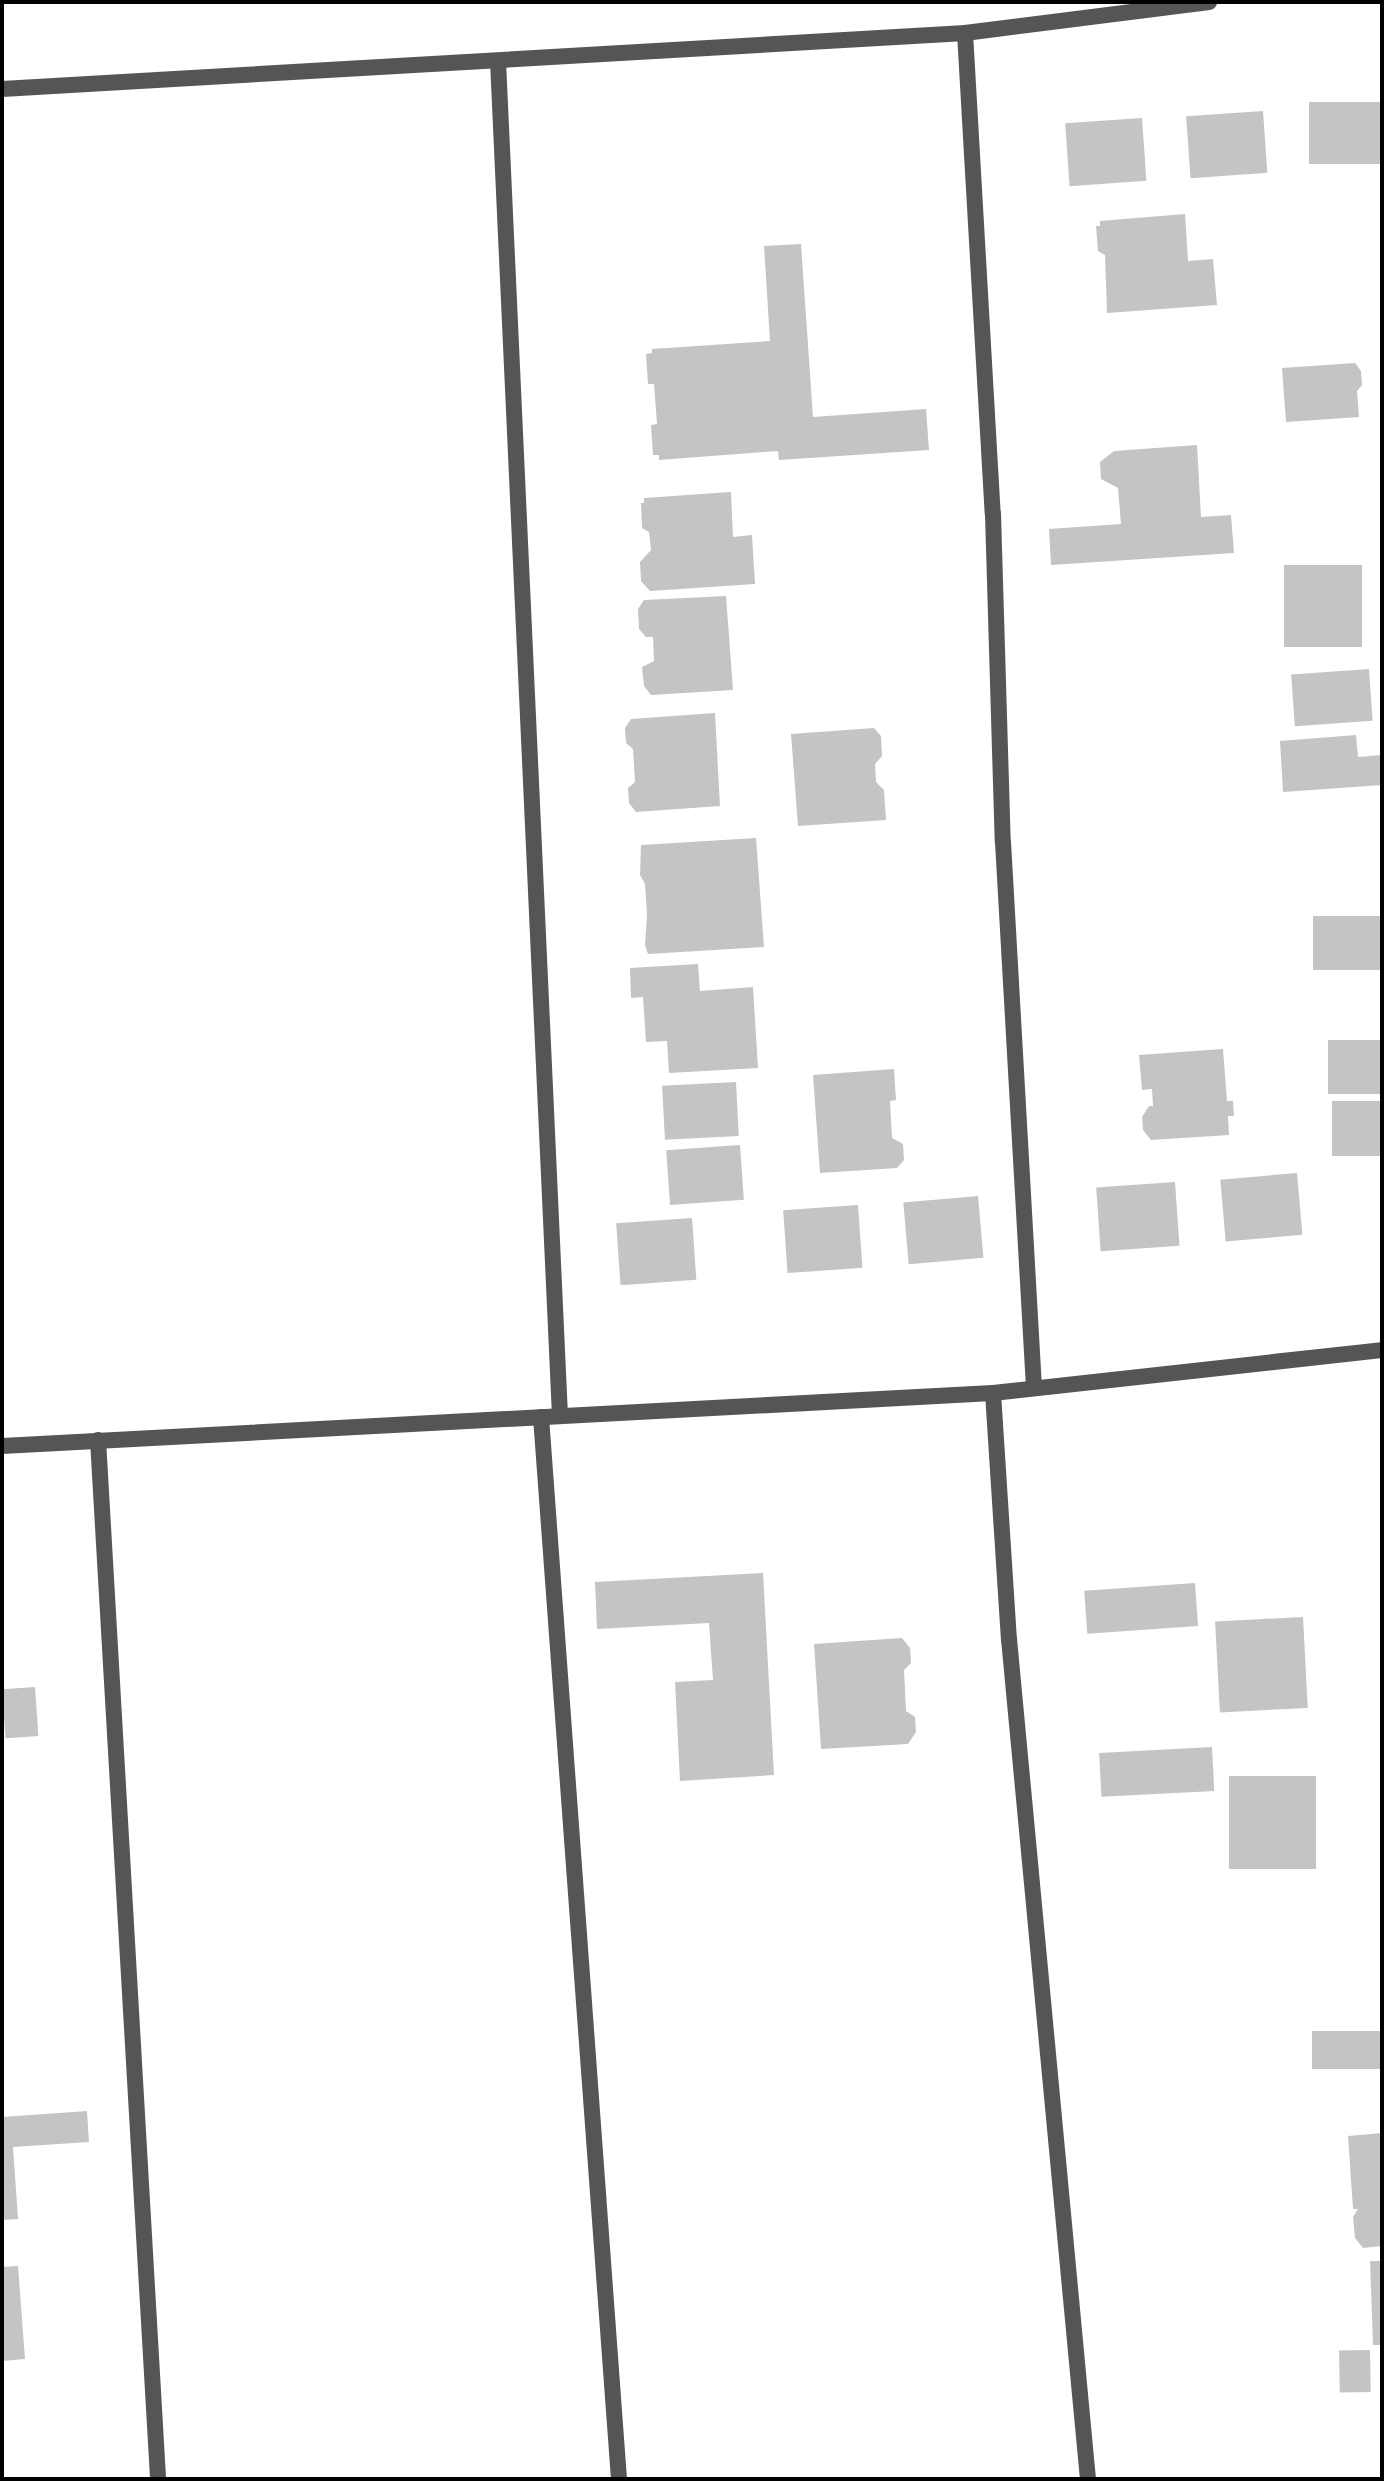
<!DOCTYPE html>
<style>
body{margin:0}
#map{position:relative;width:1384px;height:2481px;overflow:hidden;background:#fff;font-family:"Exo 2",sans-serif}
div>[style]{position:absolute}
.building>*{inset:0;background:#c4c4c4;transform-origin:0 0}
.lane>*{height:16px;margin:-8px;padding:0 8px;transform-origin:8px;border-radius:8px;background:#555}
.street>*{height:16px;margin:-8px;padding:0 8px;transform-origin:8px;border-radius:8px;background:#555}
span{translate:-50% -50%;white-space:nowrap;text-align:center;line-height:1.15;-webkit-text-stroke:7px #fff;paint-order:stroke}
.frame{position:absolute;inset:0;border:4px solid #000;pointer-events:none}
</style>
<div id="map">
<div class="building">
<i style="left:1382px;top:102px;width:62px;height:73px;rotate:90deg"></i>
<i style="left:1263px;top:111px;width:62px;height:77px;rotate:86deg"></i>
<i style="left:1142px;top:118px;width:63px;height:77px;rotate:86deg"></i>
<i style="clip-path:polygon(1185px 214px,1188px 261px,1213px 259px,1217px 305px,1107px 313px,1105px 255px,1098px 251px,1096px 226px,1100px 226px,1100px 221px)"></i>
<i style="clip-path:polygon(801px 244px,813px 417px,926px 409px,929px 450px,779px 460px,778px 451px,659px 460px,659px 455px,653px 455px,651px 425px,657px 424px,654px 384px,648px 384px,646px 354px,652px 353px,652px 349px,770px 341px,764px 246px)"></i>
<i style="clip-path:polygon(1355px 363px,1361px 371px,1362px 385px,1357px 391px,1359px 417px,1286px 422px,1282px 368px)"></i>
<i style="clip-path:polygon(1197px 445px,1201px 517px,1231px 515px,1234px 553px,1051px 565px,1049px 529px,1121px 524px,1118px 488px,1101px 479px,1100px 462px,1114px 451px)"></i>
<i style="clip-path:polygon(731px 492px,733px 537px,752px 535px,755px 584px,650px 591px,641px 581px,640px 562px,651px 550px,649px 532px,642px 528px,641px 503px,644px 503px,644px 498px)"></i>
<i style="left:1362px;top:565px;width:82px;height:78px;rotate:90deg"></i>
<i style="clip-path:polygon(726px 596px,733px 690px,651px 695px,644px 686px,642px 667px,654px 661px,653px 637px,646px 637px,639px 629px,638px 609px,644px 600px)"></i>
<i style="left:1369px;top:669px;width:52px;height:78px;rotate:86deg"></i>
<i style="clip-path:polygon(715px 713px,720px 806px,636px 812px,629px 803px,628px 788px,635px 782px,633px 749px,626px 743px,625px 728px,631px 719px)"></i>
<i style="clip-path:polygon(874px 728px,881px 736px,882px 756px,875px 764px,876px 782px,884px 790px,886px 820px,798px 826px,791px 734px)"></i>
<i style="clip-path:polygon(1356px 735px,1358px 757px,1382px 755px,1382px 785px,1283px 792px,1280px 741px)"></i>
<i style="clip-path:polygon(756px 838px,764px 947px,648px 954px,645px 945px,647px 915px,645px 884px,640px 875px,641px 845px)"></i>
<i style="left:1382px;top:916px;width:54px;height:69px;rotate:90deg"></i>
<i style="clip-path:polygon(698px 964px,700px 991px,753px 987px,758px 1068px,669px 1073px,667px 1041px,646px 1042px,643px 997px,631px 998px,630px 968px)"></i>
<i style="left:1382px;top:1040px;width:54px;height:54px;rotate:90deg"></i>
<i style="clip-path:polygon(1223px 1049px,1227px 1101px,1233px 1101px,1234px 1116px,1228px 1116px,1229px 1135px,1151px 1140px,1143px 1130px,1142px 1117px,1149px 1106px,1153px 1106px,1152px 1089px,1142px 1090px,1139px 1055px)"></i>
<i style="clip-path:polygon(894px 1069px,896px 1100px,890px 1101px,892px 1138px,903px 1144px,904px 1160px,897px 1168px,820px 1173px,813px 1075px)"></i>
<i style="left:736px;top:1082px;width:54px;height:74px;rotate:87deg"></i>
<i style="left:1382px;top:1101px;width:55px;height:50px;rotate:90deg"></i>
<i style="left:740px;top:1145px;width:55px;height:74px;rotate:86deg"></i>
<i style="left:1297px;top:1173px;width:62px;height:77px;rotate:85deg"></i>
<i style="left:1175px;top:1182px;width:64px;height:79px;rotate:86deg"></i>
<i style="left:978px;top:1196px;width:62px;height:75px;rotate:85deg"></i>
<i style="left:858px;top:1205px;width:63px;height:75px;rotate:86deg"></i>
<i style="left:692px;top:1218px;width:62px;height:76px;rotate:86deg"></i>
<i style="clip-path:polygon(763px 1573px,774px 1775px,680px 1781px,675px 1682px,713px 1680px,709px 1623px,597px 1629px,595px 1582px)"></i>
<i style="left:1195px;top:1583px;width:43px;height:111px;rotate:86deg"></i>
<i style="left:1303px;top:1617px;width:91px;height:88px;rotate:87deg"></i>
<i style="clip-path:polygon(902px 1638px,910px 1648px,911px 1663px,904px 1670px,906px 1711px,915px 1717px,916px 1732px,908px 1744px,821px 1749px,814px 1644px)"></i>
<i style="left:35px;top:1687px;width:49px;height:33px;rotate:86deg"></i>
<i style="left:1212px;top:1747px;width:44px;height:113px;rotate:87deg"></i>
<i style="left:1316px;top:1776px;width:93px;height:87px;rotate:90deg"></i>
<i style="left:1382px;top:2031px;width:38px;height:70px;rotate:90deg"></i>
<i style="clip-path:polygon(87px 2111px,89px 2142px,13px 2147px,18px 2219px,2px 2220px,2px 2117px)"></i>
<i style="clip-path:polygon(1382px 2133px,1382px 2246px,1363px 2248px,1355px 2238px,1353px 2217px,1358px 2209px,1353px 2209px,1348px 2136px)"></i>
<i style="clip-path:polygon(1370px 2261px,1382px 2261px,1382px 2345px,1373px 2345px)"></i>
<i style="clip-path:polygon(18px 2266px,25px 2359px,2px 2361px,2px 2267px)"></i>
<i style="left:1370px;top:2350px;width:42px;height:31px;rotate:89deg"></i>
</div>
<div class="lane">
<i style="left:498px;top:61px;width:1356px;rotate:87.38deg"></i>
<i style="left:993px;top:1393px;width:247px;rotate:86.3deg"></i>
<i style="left:1009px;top:1639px;width:844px;rotate:84.63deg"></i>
<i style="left:541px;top:1417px;width:1065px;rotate:85.8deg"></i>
<i style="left:98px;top:1440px;width:1041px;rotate:86.69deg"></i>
</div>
<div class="street">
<i style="left:965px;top:33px;width:482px;rotate:86.7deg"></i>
<i style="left:993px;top:514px;width:328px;rotate:88.3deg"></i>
<i style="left:1003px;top:842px;width:547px;rotate:86.75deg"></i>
<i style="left:2px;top:89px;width:965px;rotate:-3.33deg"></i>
<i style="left:965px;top:33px;width:246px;rotate:-7.2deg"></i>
<i style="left:2px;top:1446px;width:992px;rotate:-3.06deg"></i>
<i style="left:993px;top:1393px;width:391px;rotate:-6.3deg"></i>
</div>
<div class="frame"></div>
</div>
